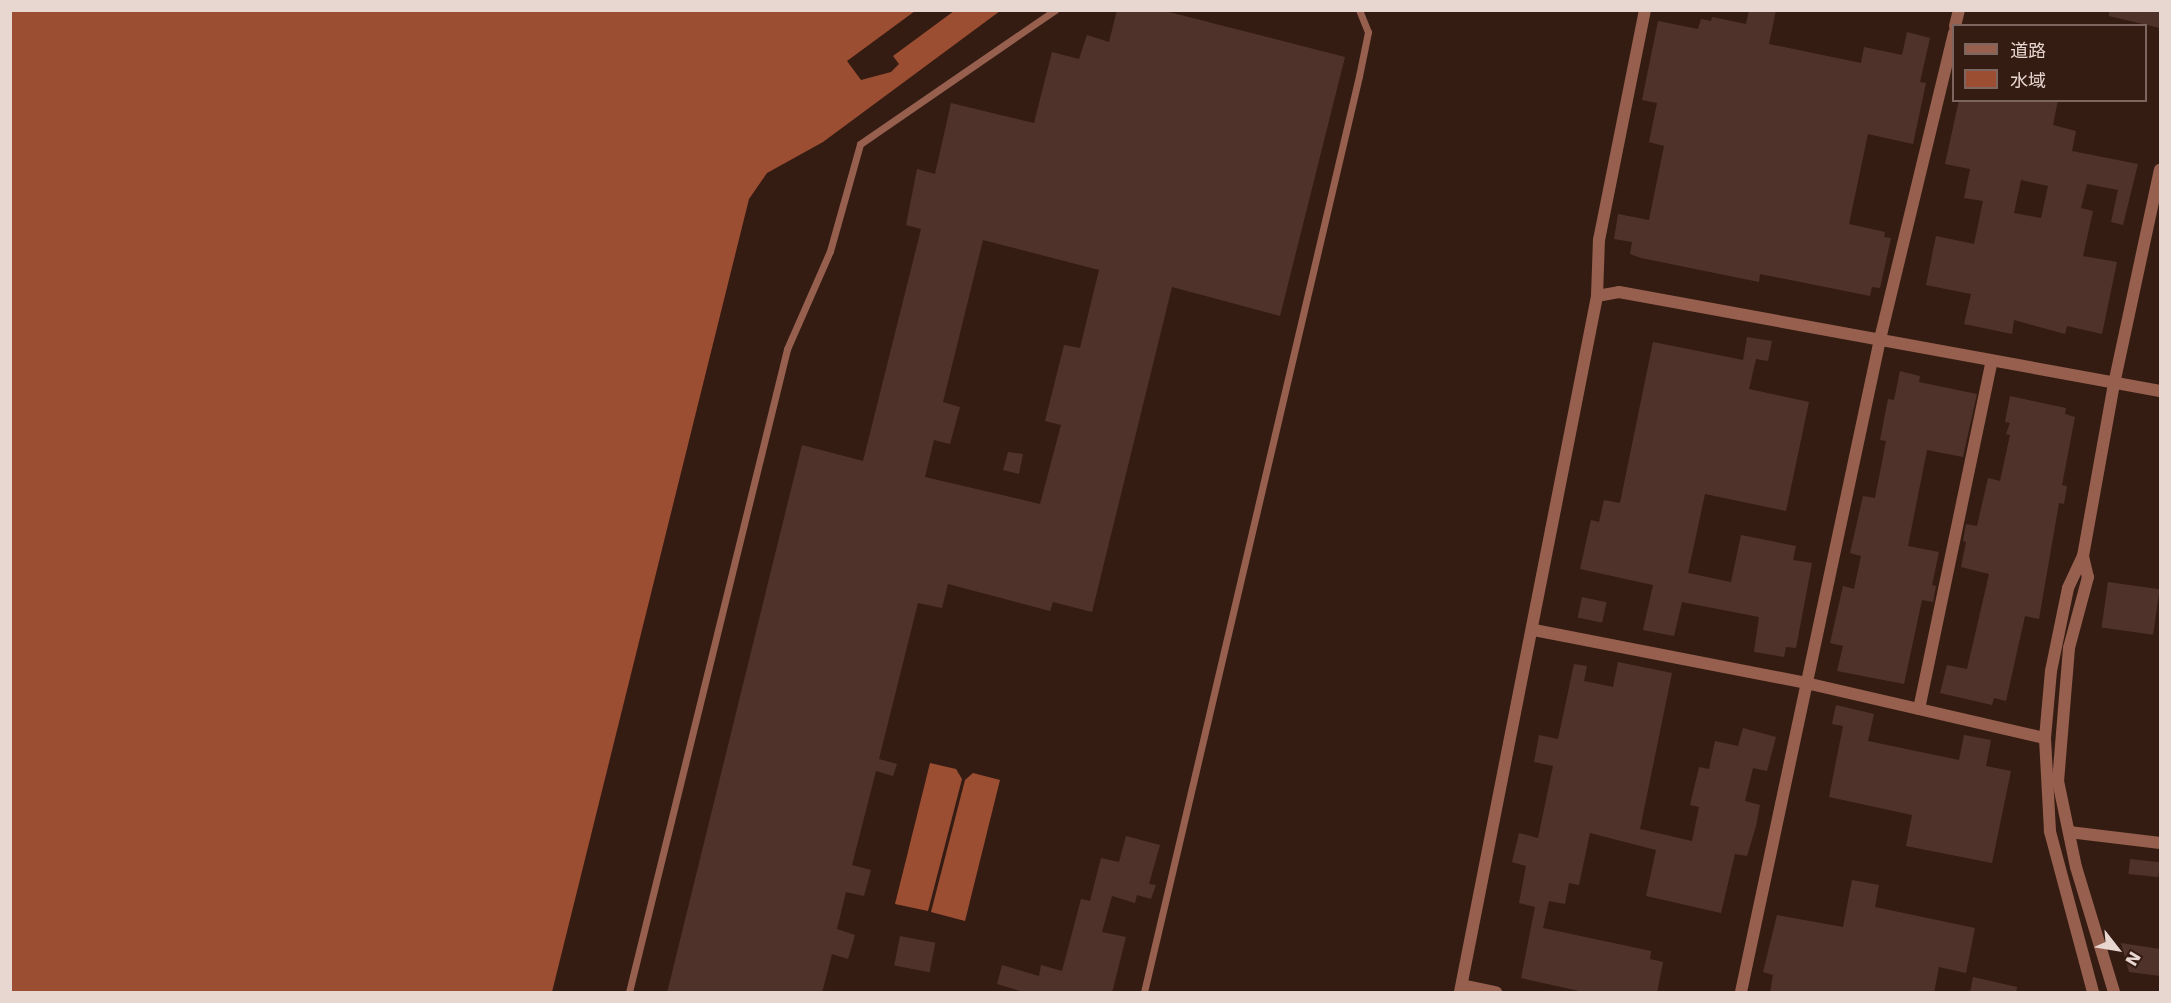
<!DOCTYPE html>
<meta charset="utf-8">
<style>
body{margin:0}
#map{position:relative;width:2171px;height:1003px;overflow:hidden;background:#351c13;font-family:"DejaVu Sans","Noto Sans JP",sans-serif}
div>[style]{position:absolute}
.water>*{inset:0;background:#9c4e32}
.building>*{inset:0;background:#4f332a;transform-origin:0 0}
.service>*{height:7px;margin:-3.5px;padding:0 3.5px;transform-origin:3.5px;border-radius:3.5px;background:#97604e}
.minor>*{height:12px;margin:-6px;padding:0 6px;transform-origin:6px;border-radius:6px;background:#97604e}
.tertiary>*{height:12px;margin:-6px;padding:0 6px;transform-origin:6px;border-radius:6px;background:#97604e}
span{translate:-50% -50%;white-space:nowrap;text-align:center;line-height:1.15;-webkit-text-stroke:6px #351c13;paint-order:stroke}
.frame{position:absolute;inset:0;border:12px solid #e8d6d0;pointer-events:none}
.legend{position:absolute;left:1952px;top:24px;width:195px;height:78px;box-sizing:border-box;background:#351c13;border:2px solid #7d665f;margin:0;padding:8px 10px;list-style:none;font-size:18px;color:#e8d6d0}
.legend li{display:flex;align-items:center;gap:12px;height:30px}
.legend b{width:30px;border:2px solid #7d665f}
.north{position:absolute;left:2087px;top:919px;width:60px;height:60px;-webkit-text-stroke:4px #351c13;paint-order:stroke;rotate:121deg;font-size:16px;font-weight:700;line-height:24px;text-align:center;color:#e8d6d0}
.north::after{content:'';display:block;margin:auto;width:21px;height:27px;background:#e8d6d0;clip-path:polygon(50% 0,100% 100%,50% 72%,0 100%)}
</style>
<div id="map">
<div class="water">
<i style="clip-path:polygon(10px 11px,915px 11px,847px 61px,861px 80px,891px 72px,899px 64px,893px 56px,954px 11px,1000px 11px,823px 142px,767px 173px,749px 199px,552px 992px,11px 992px)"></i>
<i style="clip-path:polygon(930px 763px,956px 769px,962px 779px,928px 911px,895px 904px)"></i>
<i style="clip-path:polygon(973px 773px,1000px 780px,965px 921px,931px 912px,965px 780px)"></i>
</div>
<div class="building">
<i style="clip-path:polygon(evenodd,1117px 10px,1161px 10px,1345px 57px,1280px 316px,1172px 287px,1092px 612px,1053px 602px,1050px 611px,948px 584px,942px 608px,918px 603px,879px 759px,897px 764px,893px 776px,876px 771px,852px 865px,871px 870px,864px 896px,846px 892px,837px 929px,855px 935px,848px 959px,832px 954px,822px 993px,667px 993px,802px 445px,863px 461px,921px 229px,906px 225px,917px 169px,935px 174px,951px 103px,1034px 123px,1052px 52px,1079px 59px,1087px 35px,1109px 42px,1117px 10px,983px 240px,1099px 270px,1080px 348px,1064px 345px,1045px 421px,1061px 425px,1040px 504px,925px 477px,934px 440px,950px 444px,960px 407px,943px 402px,983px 240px)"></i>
<i style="clip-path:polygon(1749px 10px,1776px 10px,1769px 44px,1861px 63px,1864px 47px,1902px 55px,1907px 32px,1930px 38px,1920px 82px,1926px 83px,1913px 144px,1868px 134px,1849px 224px,1885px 232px,1884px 237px,1891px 238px,1880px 288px,1872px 287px,1870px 296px,1760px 274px,1759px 282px,1641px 258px,1630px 254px,1632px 242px,1614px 239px,1618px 214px,1649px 220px,1664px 146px,1649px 142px,1657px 103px,1642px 100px,1658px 21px,1698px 29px,1701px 19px,1711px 21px,1712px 17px,1746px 24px)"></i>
<i style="clip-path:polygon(2109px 10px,2160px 10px,2160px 28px,2109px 16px)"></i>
<i style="clip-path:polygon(evenodd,1959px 100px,2058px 100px,2053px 125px,2076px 131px,2072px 151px,2138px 164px,2123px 225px,2111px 222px,2118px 190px,2087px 184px,2081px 208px,2093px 211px,2083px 256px,2117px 262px,2102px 334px,2067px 326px,2065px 334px,2014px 320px,2012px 334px,1964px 324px,1971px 294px,1926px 285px,1936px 236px,1974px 244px,1983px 201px,1964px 198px,1970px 169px,1945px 164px,1959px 100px,2021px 180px,2048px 186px,2041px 218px,2014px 213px,2021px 180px)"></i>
<i style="clip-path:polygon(1747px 337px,1772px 341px,1768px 361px,1756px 359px,1749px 389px,1809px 402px,1786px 511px,1705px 494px,1688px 573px,1731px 582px,1741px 535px,1796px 546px,1793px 560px,1812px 563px,1796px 648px,1786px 647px,1784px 657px,1754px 652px,1759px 617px,1682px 602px,1674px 636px,1643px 630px,1653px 585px,1580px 569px,1591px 520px,1599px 522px,1604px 500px,1620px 503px,1653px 342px,1743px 360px)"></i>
<i style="clip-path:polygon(1900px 371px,1920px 376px,1919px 382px,1977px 394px,1963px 457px,1927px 450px,1908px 546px,1939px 552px,1932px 585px,1936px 586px,1933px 602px,1922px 600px,1904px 684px,1837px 671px,1843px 646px,1830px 643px,1843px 586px,1854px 589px,1861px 556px,1850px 553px,1856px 527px,1863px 496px,1875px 498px,1886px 441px,1880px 440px,1888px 399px,1894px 400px)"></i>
<i style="clip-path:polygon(2010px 396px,2066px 408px,2065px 414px,2075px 417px,2062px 485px,2067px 486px,2064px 504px,2059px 503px,2039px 619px,2025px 616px,2006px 701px,1994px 698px,1992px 705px,1940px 693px,1947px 665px,1967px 669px,1989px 574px,1961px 567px,1966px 542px,1963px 541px,1966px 524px,1977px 526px,1988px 478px,2000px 481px,2010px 435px,2006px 434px,2010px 423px,2005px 422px)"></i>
<i style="clip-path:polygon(1008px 452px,1023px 454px,1019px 474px,1003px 470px)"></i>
<i style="left:2108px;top:582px;width:52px;height:46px;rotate:8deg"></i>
<i style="left:1582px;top:597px;width:25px;height:21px;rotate:12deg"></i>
<i style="clip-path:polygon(1618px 662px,1672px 673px,1640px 829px,1692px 841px,1699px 807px,1690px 805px,1699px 767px,1709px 769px,1715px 741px,1738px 746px,1743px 728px,1776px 737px,1767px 771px,1753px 768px,1745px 801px,1760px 805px,1756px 826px,1747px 856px,1735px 854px,1721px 913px,1646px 896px,1656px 850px,1590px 833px,1579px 885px,1569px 883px,1565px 904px,1549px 901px,1543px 928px,1651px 951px,1650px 959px,1663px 962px,1657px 993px,1588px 993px,1521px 978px,1535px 907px,1519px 903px,1526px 866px,1512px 862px,1519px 833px,1538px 838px,1553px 766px,1534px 762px,1539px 735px,1558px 739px,1574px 664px,1587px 666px,1584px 681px,1613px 687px)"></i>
<i style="clip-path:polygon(1836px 705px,1874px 714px,1868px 741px,1959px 760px,1964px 735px,1991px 740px,1986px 766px,2011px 771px,1992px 863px,1906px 846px,1912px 815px,1829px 797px,1843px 726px,1832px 724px)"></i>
<i style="clip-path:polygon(1126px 836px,1160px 845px,1149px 884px,1156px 885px,1151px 899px,1137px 895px,1135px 903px,1112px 896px,1102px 932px,1126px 937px,1112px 993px,1027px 993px,997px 984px,1002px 965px,1039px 976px,1041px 965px,1062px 971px,1081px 899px,1090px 901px,1101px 858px,1119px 862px)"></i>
<i style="left:2130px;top:859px;width:30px;height:15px;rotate:6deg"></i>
<i style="clip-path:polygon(1852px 880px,1879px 885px,1875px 907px,1975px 928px,1966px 973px,1939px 967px,1934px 993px,1770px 993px,1773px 975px,1763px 972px,1777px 915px,1843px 927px)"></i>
<i style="left:900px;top:936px;width:36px;height:30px;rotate:11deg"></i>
<i style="clip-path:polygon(2121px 943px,2160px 949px,2160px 976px,2129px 972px)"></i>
<i style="clip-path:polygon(1973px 977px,2017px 987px,2016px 993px,1970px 993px)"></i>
</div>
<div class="service">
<i style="left:629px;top:992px;width:662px;rotate:-76.19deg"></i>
<i style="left:787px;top:349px;width:107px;rotate:-66.3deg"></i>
<i style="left:830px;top:251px;width:111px;rotate:-74.3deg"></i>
<i style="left:860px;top:144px;width:237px;rotate:-34.5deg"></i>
<i style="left:1144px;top:992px;width:941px;rotate:-76.79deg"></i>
<i style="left:1359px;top:76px;width:45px;rotate:-78.4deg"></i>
<i style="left:1368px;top:32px;width:24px;rotate:-112deg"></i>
</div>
<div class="minor">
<i style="left:1955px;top:26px;width:16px;rotate:-76deg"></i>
<i style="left:1597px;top:296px;width:56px;rotate:-88deg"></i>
<i style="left:1599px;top:240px;width:235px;rotate:-78.7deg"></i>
<i style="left:1534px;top:630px;width:277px;rotate:11deg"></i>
<i style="left:1806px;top:683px;width:245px;rotate:13deg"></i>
<i style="left:1919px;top:709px;width:356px;rotate:-78.2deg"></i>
<i style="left:2069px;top:832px;width:92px;rotate:6.9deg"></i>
<i style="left:1462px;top:985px;width:35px;rotate:12deg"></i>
<i style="left:1741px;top:992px;width:668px;rotate:-77.98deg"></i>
<i style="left:1880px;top:339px;width:315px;rotate:-76.4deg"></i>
</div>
<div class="tertiary">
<i style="left:2083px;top:556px;width:22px;rotate:77deg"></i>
<i style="left:2088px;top:577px;width:73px;rotate:105deg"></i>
<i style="left:2069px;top:648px;width:133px;rotate:94.7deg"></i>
<i style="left:2058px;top:781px;width:88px;rotate:78.2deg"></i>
<i style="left:2076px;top:867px;width:131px;rotate:73.1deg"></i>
<i style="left:1460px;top:992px;width:709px;rotate:-78.86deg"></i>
<i style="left:1597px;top:296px;width:22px;rotate:-10deg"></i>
<i style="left:1619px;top:292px;width:550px;rotate:10.37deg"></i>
<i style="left:2093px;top:992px;width:167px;rotate:-105deg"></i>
<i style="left:2050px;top:831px;width:93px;rotate:-93.1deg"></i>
<i style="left:2045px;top:738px;width:67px;rotate:-84.9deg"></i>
<i style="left:2051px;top:671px;width:85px;rotate:-78.4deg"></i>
<i style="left:2068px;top:588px;width:35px;rotate:-65deg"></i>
<i style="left:2083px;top:556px;width:175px;rotate:-79.8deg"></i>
<i style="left:2114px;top:384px;width:219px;rotate:-77.9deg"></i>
</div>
<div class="frame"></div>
<ul class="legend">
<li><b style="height:8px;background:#97604e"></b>道路</li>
<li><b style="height:16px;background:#9c4e32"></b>水域</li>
</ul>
<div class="north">N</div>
</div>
